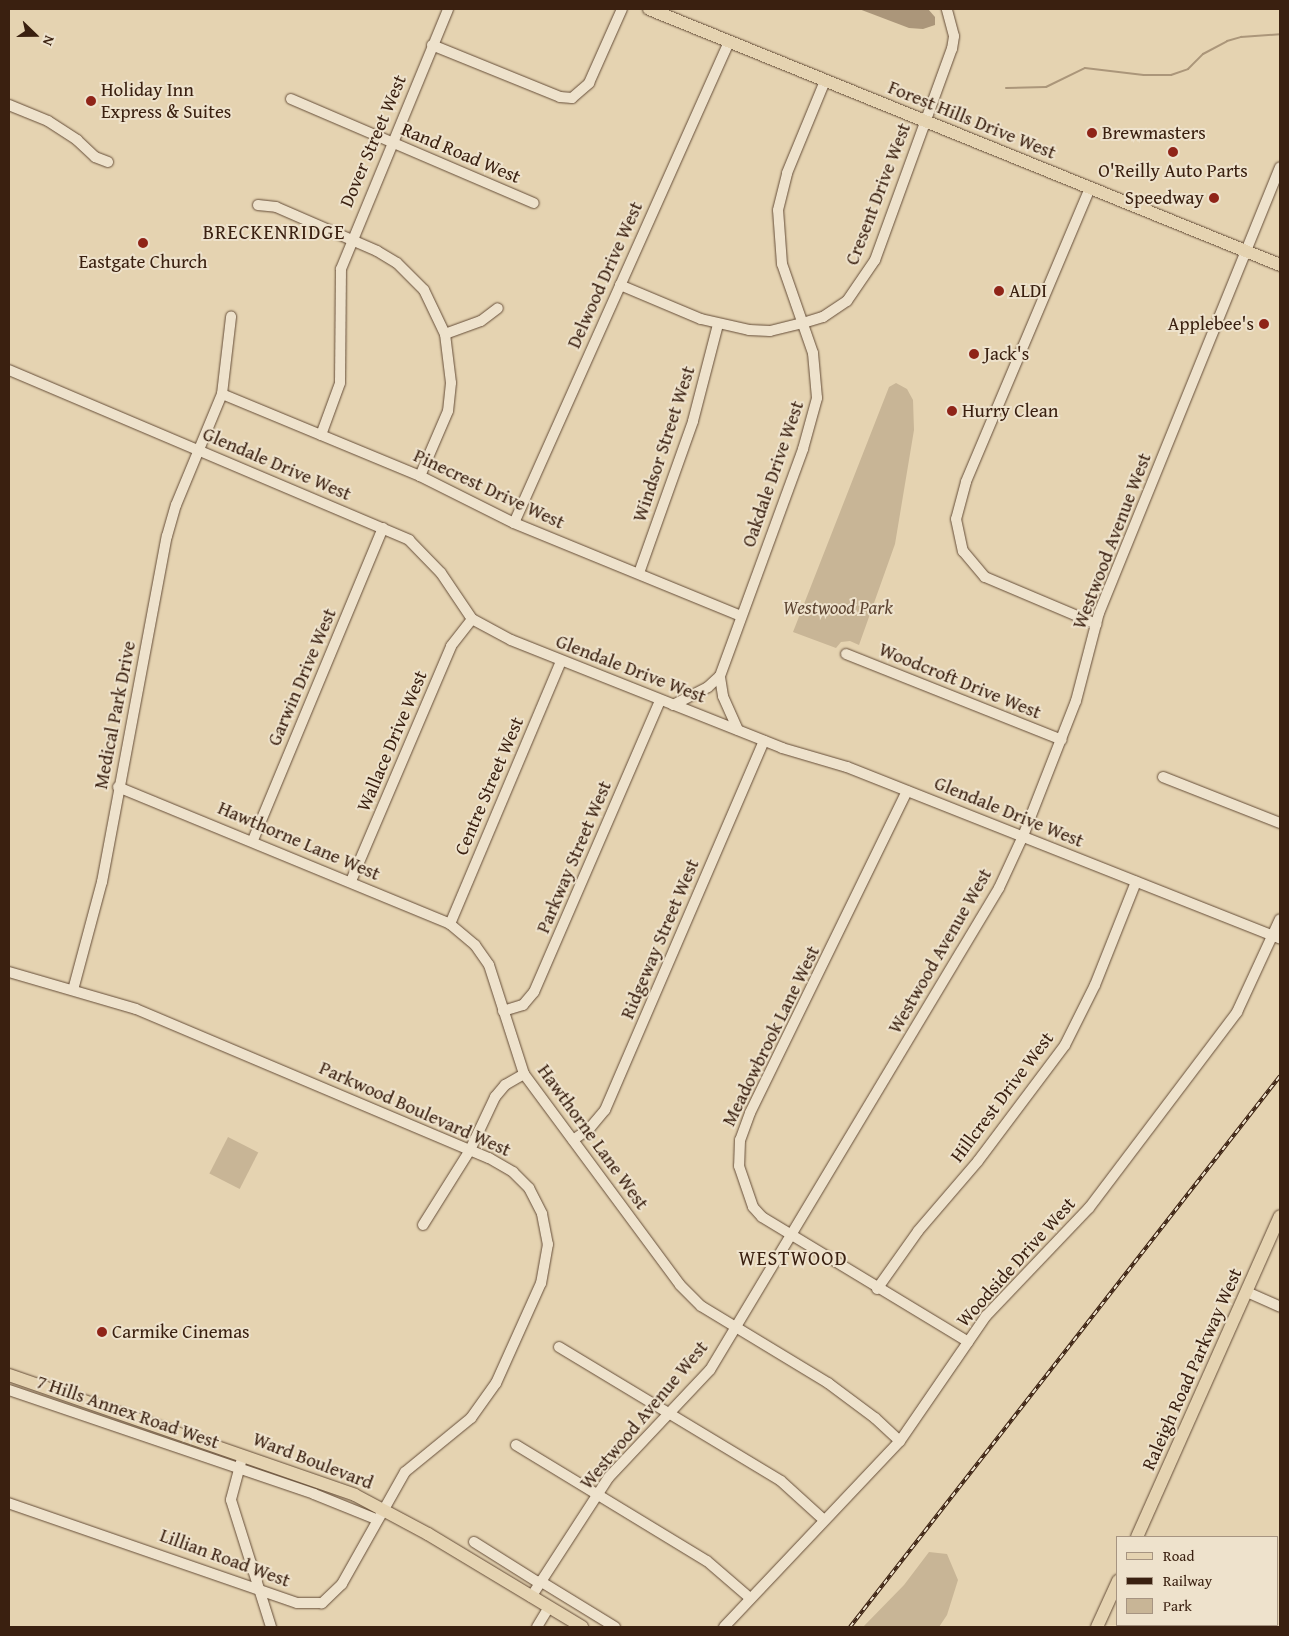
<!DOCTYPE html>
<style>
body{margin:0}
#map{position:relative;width:1289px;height:1636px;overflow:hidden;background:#e5d3b1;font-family:"Gentium Book Plus",serif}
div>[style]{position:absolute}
.green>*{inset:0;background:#c8b596;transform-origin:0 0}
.water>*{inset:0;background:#ab967a}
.stream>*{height:2px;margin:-1px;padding:0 1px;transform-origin:1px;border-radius:1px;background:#ab967a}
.roads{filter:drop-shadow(0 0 1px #654d38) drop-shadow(0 0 1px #654d38)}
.minor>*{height:10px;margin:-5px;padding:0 5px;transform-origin:5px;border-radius:5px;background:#eee2cc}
.major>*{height:12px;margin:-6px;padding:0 6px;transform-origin:6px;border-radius:6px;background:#e5d3b1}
.rail>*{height:4px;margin-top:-2px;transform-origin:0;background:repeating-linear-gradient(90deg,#eee2cc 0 5.5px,#3a2010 0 11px);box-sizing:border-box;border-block:1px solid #3a2010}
.dots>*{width:14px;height:14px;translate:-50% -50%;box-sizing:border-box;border:2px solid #eee2cc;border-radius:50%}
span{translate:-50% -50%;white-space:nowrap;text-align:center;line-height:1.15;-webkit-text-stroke:4px #eee2cc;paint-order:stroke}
.poi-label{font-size:19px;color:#3a2010}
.left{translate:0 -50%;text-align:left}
.right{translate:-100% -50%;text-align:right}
.street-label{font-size:19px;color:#3a2010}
.park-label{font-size:19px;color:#5e4532;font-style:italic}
.neighbourhood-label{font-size:20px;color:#3a2010;letter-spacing:1px}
.frame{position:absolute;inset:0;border:10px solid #3a2010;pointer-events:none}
.legend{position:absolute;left:1116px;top:1536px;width:162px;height:90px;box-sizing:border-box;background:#eee2cc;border:1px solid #a69481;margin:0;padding:6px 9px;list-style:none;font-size:15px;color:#3a2010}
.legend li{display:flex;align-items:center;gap:10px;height:25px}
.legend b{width:25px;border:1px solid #a69481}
.north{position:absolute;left:10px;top:10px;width:50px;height:50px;-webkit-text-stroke:4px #eee2cc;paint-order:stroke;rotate:112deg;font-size:14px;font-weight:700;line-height:20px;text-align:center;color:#3a2010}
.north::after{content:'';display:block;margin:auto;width:18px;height:22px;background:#3a2010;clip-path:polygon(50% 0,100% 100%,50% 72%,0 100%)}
</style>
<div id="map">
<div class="green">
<i style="clip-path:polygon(896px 383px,907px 389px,913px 400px,914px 430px,895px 544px,859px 645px,850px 641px,841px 642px,836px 648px,793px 632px,889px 387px)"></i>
<i style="left:228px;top:1137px;width:34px;height:41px;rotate:27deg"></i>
<i style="clip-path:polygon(929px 1552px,947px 1554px,958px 1580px,947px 1615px,939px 1627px,863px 1627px,904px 1585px)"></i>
</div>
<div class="water">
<i style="clip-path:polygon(859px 9px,928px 9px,935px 17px,935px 25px,923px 29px,909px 28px)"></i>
</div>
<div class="stream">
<i style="left:1006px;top:88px;width:40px;rotate:-1.4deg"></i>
<i style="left:1046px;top:87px;width:43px;rotate:-26deg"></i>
<i style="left:1085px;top:68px;width:59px;rotate:6.8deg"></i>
<i style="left:1144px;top:75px;width:27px"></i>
<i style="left:1171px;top:75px;width:18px;rotate:-19deg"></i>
<i style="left:1188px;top:69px;width:21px;rotate:-45deg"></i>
<i style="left:1203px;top:54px;width:27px;rotate:-28deg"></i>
<i style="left:1227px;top:41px;width:15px;rotate:-16deg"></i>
<i style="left:1241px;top:37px;width:39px;rotate:-4deg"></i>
</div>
<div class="roads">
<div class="minor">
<i style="left:432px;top:45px;width:138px;rotate:22.1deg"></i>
<i style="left:560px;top:97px;width:12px;rotate:5deg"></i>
<i style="left:572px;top:98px;width:23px;rotate:-41deg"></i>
<i style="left:589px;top:83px;width:81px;rotate:-66deg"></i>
<i style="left:291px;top:99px;width:264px;rotate:23.2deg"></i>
<i style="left:9px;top:105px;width:42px;rotate:22.3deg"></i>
<i style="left:48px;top:121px;width:35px;rotate:33deg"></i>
<i style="left:77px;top:140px;width:25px;rotate:43deg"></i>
<i style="left:95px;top:157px;width:14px;rotate:21deg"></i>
<i style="left:1090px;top:188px;width:319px;rotate:112.9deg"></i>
<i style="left:966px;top:482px;width:38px;rotate:105deg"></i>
<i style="left:956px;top:519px;width:33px;rotate:78deg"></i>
<i style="left:963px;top:551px;width:34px;rotate:50deg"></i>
<i style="left:985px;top:577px;width:121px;rotate:22.9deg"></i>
<i style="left:258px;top:205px;width:18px;rotate:6deg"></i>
<i style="left:276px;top:207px;width:110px;rotate:23.5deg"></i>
<i style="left:377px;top:251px;width:23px;rotate:31deg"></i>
<i style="left:397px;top:263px;width:38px;rotate:45deg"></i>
<i style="left:424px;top:290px;width:49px;rotate:64.5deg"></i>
<i style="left:445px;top:334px;width:49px;rotate:83deg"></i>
<i style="left:451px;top:383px;width:28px;rotate:96deg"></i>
<i style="left:448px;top:411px;width:71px;rotate:113.3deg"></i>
<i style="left:620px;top:285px;width:88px;rotate:22.8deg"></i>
<i style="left:701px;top:319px;width:49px;rotate:12.9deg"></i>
<i style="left:749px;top:330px;width:21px;rotate:3deg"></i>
<i style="left:770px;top:331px;width:34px;rotate:-14deg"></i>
<i style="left:803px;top:323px;width:21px;rotate:-17deg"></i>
<i style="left:823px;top:317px;width:29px;rotate:-34deg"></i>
<i style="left:847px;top:301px;width:50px;rotate:-55.7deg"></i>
<i style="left:875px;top:260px;width:225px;rotate:-70deg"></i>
<i style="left:952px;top:49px;width:13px;rotate:-81deg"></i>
<i style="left:954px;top:36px;width:28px;rotate:-105deg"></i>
<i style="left:445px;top:334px;width:38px;rotate:-20deg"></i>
<i style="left:481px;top:321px;width:21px;rotate:-37deg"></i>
<i style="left:9px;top:370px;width:435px;rotate:23deg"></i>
<i style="left:409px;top:540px;width:46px;rotate:45.9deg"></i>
<i style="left:441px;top:573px;width:55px;rotate:56deg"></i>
<i style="left:472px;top:619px;width:44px;rotate:28.3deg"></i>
<i style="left:511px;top:640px;width:292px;rotate:21.7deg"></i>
<i style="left:782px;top:748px;width:68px;rotate:16.3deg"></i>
<i style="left:847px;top:767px;width:466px;rotate:21.6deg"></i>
<i style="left:222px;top:394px;width:214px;rotate:22.5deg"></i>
<i style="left:420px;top:476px;width:105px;rotate:26.6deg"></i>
<i style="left:514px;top:523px;width:245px;rotate:22.3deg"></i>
<i style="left:321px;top:435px;width:55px;rotate:-69.9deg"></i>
<i style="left:340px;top:383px;width:114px;rotate:-89.5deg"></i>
<i style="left:341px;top:269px;width:281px;rotate:-67.6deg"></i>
<i style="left:514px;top:523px;width:527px;rotate:-65.92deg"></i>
<i style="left:639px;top:573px;width:161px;rotate:-70.4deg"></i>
<i style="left:693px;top:421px;width:100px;rotate:-75.5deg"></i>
<i style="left:846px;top:654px;width:232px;rotate:21.7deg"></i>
<i style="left:673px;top:705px;width:39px;rotate:-27deg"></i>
<i style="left:708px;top:687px;width:16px;rotate:-43deg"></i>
<i style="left:738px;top:730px;width:37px;rotate:-114deg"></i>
<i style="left:723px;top:696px;width:20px;rotate:-99deg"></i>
<i style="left:720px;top:676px;width:242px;rotate:-69.9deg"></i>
<i style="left:803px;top:449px;width:53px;rotate:-74.6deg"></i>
<i style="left:817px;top:398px;width:45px;rotate:-95.1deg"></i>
<i style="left:813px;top:353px;width:94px;rotate:-109.2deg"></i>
<i style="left:782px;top:264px;width:54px;rotate:-94.2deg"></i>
<i style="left:778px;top:210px;width:38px;rotate:-76deg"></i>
<i style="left:787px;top:173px;width:100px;rotate:-67.6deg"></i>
<i style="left:1163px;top:777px;width:126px;rotate:21.5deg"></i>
<i style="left:118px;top:787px;width:359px;rotate:22.4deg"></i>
<i style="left:450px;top:924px;width:33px;rotate:40deg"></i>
<i style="left:475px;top:945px;width:24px;rotate:55deg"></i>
<i style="left:489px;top:965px;width:114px;rotate:72.2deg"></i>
<i style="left:524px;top:1074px;width:262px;rotate:53.5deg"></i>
<i style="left:680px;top:1285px;width:30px;rotate:45deg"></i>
<i style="left:701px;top:1306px;width:149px;rotate:31.2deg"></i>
<i style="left:828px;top:1383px;width:59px;rotate:36.7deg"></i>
<i style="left:875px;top:1418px;width:34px;rotate:43deg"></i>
<i style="left:907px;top:791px;width:358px;rotate:116deg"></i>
<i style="left:750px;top:1113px;width:29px;rotate:110deg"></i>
<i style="left:740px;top:1140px;width:26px;rotate:92deg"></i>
<i style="left:739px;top:1166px;width:43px;rotate:71.1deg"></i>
<i style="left:753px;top:1207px;width:13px;rotate:48deg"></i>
<i style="left:762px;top:1217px;width:241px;rotate:31.2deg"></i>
<i style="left:253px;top:840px;width:338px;rotate:-67.4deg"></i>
<i style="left:351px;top:881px;width:255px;rotate:-66.9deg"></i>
<i style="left:451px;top:646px;width:34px;rotate:-52deg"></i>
<i style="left:450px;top:924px;width:285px;rotate:-67.1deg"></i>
<i style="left:9px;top:972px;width:132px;rotate:16.2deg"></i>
<i style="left:136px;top:1009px;width:383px;rotate:22.9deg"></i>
<i style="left:489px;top:1158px;width:28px;rotate:30deg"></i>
<i style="left:513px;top:1172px;width:23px;rotate:45deg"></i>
<i style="left:529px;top:1188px;width:29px;rotate:63deg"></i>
<i style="left:542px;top:1214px;width:31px;rotate:79deg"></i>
<i style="left:548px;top:1244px;width:40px;rotate:100deg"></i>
<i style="left:541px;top:1283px;width:110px;rotate:114.2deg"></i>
<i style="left:496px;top:1383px;width:43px;rotate:125.5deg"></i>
<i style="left:471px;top:1418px;width:85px;rotate:140.7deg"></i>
<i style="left:405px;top:1472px;width:129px;rotate:119.4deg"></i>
<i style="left:342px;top:1584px;width:28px;rotate:136deg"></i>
<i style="left:322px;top:1603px;width:25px;rotate:180deg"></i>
<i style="left:297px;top:1603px;width:305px;rotate:-160.9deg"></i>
<i style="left:73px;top:990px;width:112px;rotate:-75deg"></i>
<i style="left:102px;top:882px;width:352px;rotate:-79.4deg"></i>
<i style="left:167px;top:536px;width:32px;rotate:-74deg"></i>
<i style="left:176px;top:505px;width:120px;rotate:-67.5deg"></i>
<i style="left:222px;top:394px;width:78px;rotate:-83.3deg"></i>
<i style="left:503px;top:1011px;width:21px;rotate:-17deg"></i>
<i style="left:523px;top:1005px;width:17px;rotate:-50deg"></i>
<i style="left:534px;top:992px;width:317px;rotate:-66.6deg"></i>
<i style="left:573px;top:1140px;width:19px;rotate:-35deg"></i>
<i style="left:589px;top:1129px;width:25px;rotate:-50deg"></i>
<i style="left:605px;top:1110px;width:402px;rotate:-66.7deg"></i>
<i style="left:423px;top:1225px;width:89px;rotate:-57.9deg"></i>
<i style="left:470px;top:1150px;width:59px;rotate:-64.7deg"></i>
<i style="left:495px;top:1097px;width:16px;rotate:-50deg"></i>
<i style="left:505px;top:1085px;width:22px;rotate:-30deg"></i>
<i style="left:877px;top:1289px;width:71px;rotate:-54.7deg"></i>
<i style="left:918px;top:1231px;width:92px;rotate:-49.4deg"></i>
<i style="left:978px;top:1161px;width:145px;rotate:-53.1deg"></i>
<i style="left:1065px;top:1045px;width:67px;rotate:-63.4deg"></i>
<i style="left:1095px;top:985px;width:111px;rotate:-68.3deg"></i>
<i style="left:1247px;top:1292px;width:36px;rotate:24deg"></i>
<i style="left:559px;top:1347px;width:259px;rotate:31.1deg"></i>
<i style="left:781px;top:1481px;width:58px;rotate:42.2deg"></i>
<i style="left:9px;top:1390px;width:322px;rotate:18.8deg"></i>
<i style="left:314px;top:1494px;width:67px;rotate:22deg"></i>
<i style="left:516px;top:1445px;width:223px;rotate:31.3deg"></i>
<i style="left:707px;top:1561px;width:57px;rotate:40.7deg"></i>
<i style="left:241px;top:1462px;width:39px;rotate:105deg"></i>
<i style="left:231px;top:1500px;width:133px;rotate:72.5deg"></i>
<i style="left:474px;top:1542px;width:77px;rotate:32.2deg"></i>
<i style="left:540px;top:1581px;width:88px;rotate:31.5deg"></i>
<i style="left:531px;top:1597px;width:143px;rotate:-57deg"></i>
<i style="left:609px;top:1477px;width:147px;rotate:-46.7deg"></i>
<i style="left:710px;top:1370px;width:562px;rotate:-59.05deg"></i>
<i style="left:999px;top:888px;width:57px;rotate:-65.2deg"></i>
<i style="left:1023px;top:836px;width:145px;rotate:-68.6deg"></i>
<i style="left:1076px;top:701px;width:91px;rotate:-75.4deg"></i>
<i style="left:1099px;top:613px;width:481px;rotate:-67.9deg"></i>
<i style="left:537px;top:1627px;width:23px;rotate:-59deg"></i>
<i style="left:724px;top:1627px;width:256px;rotate:-46.6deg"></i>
<i style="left:900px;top:1441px;width:152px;rotate:-55.5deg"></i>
<i style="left:986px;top:1316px;width:149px;rotate:-46.4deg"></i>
<i style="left:1089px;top:1208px;width:246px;rotate:-52.9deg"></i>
<i style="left:1237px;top:1012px;width:102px;rotate:-65.2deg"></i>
</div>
<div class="major">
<i style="left:649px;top:9px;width:681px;rotate:22.08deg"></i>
<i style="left:9px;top:1375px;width:366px;rotate:19.1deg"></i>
<i style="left:355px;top:1495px;width:83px;rotate:28.1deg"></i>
<i style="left:428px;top:1534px;width:180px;rotate:31.1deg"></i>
<i style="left:1137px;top:1537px;width:351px;rotate:-66deg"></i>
<i style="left:1097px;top:1627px;width:51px;rotate:-65.5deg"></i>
</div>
</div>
<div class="rail">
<i style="left:850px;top:1627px;width:699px;rotate:-52.03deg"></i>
</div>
<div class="dots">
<i style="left:91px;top:101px;background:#8f2418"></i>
<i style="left:1092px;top:133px;background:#8f2418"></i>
<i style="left:1173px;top:152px;background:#8f2418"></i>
<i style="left:1214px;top:198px;background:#8f2418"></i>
<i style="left:143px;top:243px;background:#8f2418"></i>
<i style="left:999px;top:291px;background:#8f2418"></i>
<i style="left:1264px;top:324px;background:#8f2418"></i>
<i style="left:974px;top:354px;background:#8f2418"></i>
<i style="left:952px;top:411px;background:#8f2418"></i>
<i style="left:102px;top:1332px;background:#8f2418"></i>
</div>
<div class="poi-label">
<span class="left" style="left:101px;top:101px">Holiday Inn<br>Express &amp; Suites</span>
<span class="left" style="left:1102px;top:133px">Brewmasters</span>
<span style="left:1173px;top:171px">O'Reilly Auto Parts</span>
<span class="right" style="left:1204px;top:198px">Speedway</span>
<span style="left:143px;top:262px">Eastgate Church</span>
<span class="left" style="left:1009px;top:291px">ALDI</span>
<span class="right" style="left:1254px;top:324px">Applebee's</span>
<span class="left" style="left:984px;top:354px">Jack's</span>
<span class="left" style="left:962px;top:411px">Hurry Clean</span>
<span class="left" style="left:112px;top:1332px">Carmike Cinemas</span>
</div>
<div class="street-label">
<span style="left:972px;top:120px;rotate:22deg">Forest Hills Drive West</span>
<span style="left:373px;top:141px;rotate:-67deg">Dover Street West</span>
<span style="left:461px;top:153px;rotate:23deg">Rand Road West</span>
<span style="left:878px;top:194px;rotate:-69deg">Cresent Drive West</span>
<span style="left:605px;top:275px;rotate:-66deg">Delwood Drive West</span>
<span style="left:664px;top:444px;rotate:-72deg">Windsor Street West</span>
<span style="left:277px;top:464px;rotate:23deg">Glendale Drive West</span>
<span style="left:773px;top:474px;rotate:-71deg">Oakdale Drive West</span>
<span style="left:489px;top:489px;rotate:25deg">Pinecrest Drive West</span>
<span style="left:1112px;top:541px;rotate:-69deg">Westwood Avenue West</span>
<span style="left:631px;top:669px;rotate:21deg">Glendale Drive West</span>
<span style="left:302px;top:677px;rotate:-67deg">Garwin Drive West</span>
<span style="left:960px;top:681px;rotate:22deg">Woodcroft Drive West</span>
<span style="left:115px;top:715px;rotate:-79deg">Medical Park Drive</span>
<span style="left:392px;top:741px;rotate:-67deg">Wallace Drive West</span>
<span style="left:489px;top:786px;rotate:-67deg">Centre Street West</span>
<span style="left:1009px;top:812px;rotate:22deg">Glendale Drive West</span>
<span style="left:299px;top:841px;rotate:23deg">Hawthorne Lane West</span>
<span style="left:574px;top:857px;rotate:-67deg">Parkway Street West</span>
<span style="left:660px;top:939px;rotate:-67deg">Ridgeway Street West</span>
<span style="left:940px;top:951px;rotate:-60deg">Westwood Avenue West</span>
<span style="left:771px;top:1036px;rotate:-64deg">Meadowbrook Lane West</span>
<span style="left:1002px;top:1097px;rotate:-53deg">Hillcrest Drive West</span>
<span style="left:415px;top:1109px;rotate:24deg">Parkwood Boulevard West</span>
<span style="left:593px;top:1137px;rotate:54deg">Hawthorne Lane West</span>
<span style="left:1016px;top:1262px;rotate:-48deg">Woodside Drive West</span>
<span style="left:1192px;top:1369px;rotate:-66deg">Raleigh Road Parkway West</span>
<span style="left:128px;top:1412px;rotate:19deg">7 Hills Annex Road West</span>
<span style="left:644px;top:1415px;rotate:-50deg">Westwood Avenue West</span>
<span style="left:313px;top:1461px;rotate:21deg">Ward Boulevard</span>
<span style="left:225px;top:1558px;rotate:20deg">Lillian Road West</span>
</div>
<div class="park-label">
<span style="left:838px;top:608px">Westwood Park</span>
</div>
<div class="neighbourhood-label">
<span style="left:274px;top:231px">BRECKENRIDGE</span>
<span style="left:793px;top:1257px">WESTWOOD</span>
</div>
<div class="frame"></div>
<ul class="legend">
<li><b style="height:6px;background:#e5d3b1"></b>Road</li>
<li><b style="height:6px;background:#3a2010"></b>Railway</li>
<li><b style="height:14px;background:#c8b596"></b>Park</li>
</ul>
<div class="north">N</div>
</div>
